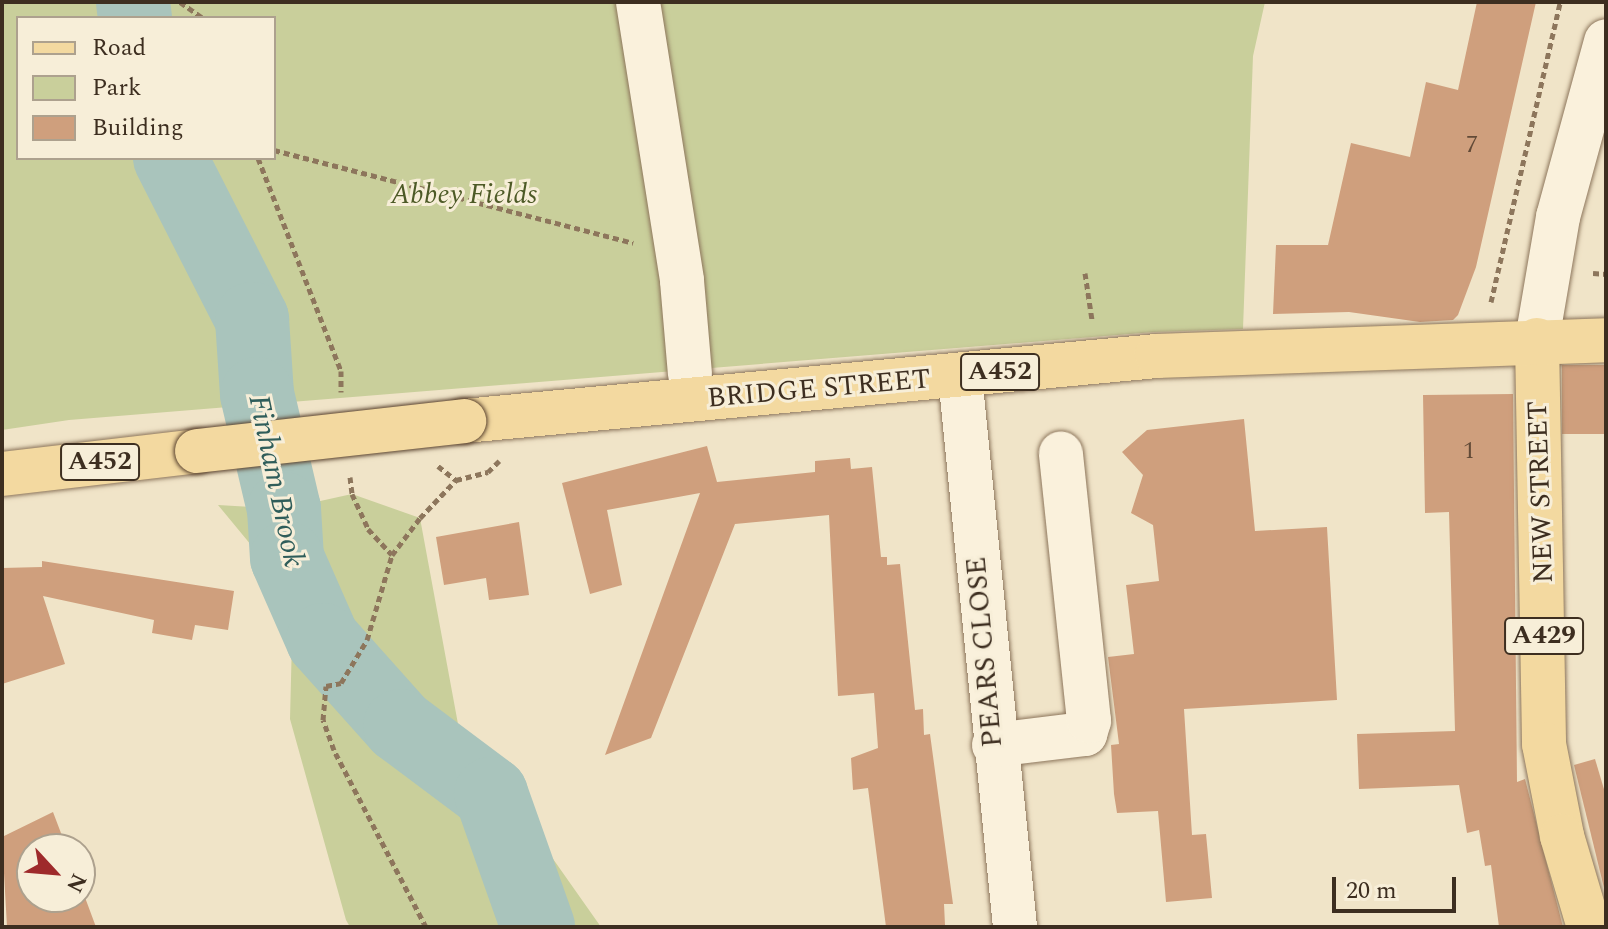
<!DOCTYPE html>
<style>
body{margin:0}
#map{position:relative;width:1608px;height:929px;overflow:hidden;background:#f0e4c8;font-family:Spectral,serif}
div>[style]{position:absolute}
.green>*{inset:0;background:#c9cf9b}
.river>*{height:74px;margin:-37px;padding:0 37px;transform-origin:37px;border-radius:37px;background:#a9c4bc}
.building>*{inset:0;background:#cf9f7d;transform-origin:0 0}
.path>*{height:5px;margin-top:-2.5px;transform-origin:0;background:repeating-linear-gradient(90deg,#8d765c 0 6px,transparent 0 10px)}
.roads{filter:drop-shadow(0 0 2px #8d765c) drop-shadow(0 0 2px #8d765c)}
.minor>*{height:44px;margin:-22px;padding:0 22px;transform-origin:22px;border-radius:22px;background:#faf1dc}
.major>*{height:44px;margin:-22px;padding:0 22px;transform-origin:22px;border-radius:22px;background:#f3d9a0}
.bridges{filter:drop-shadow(0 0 2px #5b4430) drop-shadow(0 0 2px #5b4430)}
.major-bridge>*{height:44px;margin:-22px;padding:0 22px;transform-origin:22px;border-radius:22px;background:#f3d9a0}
span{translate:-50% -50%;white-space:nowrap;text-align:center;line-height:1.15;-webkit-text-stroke:6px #f7eed8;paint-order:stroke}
.number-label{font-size:24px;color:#624a37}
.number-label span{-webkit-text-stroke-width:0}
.shield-label span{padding:2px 6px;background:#f7eed8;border:2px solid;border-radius:6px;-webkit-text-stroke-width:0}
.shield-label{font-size:26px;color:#3d2e20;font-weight:700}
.park-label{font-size:28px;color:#4d5a26;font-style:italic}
.street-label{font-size:28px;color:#3d2e20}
.water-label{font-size:30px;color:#2f5d5a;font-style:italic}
.frame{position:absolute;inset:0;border:4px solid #3d2e20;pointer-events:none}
.legend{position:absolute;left:16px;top:16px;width:260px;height:144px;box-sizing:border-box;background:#f7eed8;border:2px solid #ada18e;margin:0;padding:10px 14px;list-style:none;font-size:24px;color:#3d2e20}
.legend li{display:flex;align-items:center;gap:16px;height:40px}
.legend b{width:40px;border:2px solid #ada18e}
.north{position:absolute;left:16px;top:833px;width:80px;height:80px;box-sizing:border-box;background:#f7eed8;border:2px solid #ada18e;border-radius:50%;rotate:116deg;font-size:22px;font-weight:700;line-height:32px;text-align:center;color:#3d2e20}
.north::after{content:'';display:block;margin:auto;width:28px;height:36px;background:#9e2a2b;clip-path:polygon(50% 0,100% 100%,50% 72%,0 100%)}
.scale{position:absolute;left:1332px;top:877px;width:124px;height:36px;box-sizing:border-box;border:4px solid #3d2e20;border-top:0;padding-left:10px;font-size:24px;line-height:28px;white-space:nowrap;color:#3d2e20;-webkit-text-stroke:6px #f7eed8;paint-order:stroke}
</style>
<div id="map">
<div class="green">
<i style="clip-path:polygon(evenodd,2px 2px,1265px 2px,1253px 56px,1243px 329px,1154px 332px,69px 420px,2px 430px,2px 2px,18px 18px,274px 18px,274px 158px,18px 158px,18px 18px)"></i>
<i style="clip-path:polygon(352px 494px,420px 518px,458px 724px,601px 927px,350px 927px,346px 920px,290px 719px,292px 639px,270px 568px,218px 505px,284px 509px)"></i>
</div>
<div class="river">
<i style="left:133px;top:2px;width:16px;rotate:83deg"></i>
<i style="left:170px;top:158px;width:181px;rotate:63deg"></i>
<i style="left:252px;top:319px;width:75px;rotate:86.2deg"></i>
<i style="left:257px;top:394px;width:118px;rotate:76.8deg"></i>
<i style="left:284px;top:509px;width:49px;rotate:86.5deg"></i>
<i style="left:287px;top:558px;width:90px;rotate:66.3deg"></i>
<i style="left:323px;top:640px;width:115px;rotate:48.2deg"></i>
<i style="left:400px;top:726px;width:114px;rotate:36.8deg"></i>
<i style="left:491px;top:794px;width:141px;rotate:70.5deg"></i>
</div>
<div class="building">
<i style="clip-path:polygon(1477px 2px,1536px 2px,1476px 267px,1458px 315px,1453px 320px,1420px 322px,1349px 312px,1273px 314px,1276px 245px,1328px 245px,1351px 143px,1410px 157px,1426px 82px,1458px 90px)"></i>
<i style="left:1606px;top:365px;width:69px;height:44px;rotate:90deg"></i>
<i style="clip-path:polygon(1513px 394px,1517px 782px,1525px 779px,1563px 927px,1499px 927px,1491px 865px,1485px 866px,1479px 830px,1467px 833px,1459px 785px,1359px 789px,1357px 734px,1455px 731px,1449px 512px,1425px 513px,1423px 395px)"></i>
<i style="clip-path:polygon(1244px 419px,1255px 531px,1327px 527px,1337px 700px,1184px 709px,1192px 835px,1206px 834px,1212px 898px,1166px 902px,1158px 811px,1117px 813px,1114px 794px,1111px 745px,1119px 744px,1108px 657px,1134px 654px,1126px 585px,1159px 581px,1153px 525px,1131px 513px,1143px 475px,1122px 452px,1147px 430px)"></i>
<i style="clip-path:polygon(707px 446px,717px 482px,815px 472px,815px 461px,850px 458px,851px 469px,872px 467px,881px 557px,887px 557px,887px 565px,900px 564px,915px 710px,923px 709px,924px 735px,930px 734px,953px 904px,944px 904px,945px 925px,886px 927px,868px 788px,853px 790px,851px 758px,878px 748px,874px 693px,838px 696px,829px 515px,735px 524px,651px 738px,605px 755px,700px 493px,607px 510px,622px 585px,590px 594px,562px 483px)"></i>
<i style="clip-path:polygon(519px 522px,529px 595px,489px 600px,486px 578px,444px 585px,436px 537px)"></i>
<i style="clip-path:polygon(42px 561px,234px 591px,228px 630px,195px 625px,192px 640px,152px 633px,154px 620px,43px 596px,65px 664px,2px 684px,2px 568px,42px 567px)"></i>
<i style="clip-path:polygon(1595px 759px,1606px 796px,1606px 896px,1574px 765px)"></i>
<i style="clip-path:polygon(53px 812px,67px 849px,32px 849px,32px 897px,80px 897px,80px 884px,96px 927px,7px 927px,2px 837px)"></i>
</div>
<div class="path">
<i style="left:180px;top:2px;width:28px;rotate:35deg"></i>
<i style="left:274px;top:150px;width:371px;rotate:14.5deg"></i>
<i style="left:258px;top:158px;width:229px;rotate:68.7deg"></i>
<i style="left:341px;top:371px;width:21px;rotate:90deg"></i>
<i style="left:1085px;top:273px;width:48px;rotate:81.5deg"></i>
<i style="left:1593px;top:273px;width:13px;rotate:4deg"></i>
<i style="left:1491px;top:302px;width:308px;rotate:-77deg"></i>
<i style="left:438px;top:466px;width:23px;rotate:38deg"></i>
<i style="left:350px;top:477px;width:17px;rotate:83deg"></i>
<i style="left:352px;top:494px;width:38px;rotate:65deg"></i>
<i style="left:368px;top:529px;width:35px;rotate:47deg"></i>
<i style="left:426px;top:927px;width:199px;rotate:-117.5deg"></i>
<i style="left:334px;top:750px;width:32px;rotate:-110deg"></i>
<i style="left:323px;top:720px;width:34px;rotate:-85deg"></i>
<i style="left:326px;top:686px;width:15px;rotate:-11deg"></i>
<i style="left:341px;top:683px;width:50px;rotate:-58.8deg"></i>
<i style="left:367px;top:640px;width:89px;rotate:-73.6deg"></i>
<i style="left:392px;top:555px;width:46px;rotate:-52.9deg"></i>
<i style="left:420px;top:518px;width:52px;rotate:-46.5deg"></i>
<i style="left:456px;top:480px;width:33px;rotate:-14deg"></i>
<i style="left:488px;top:472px;width:16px;rotate:-45deg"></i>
</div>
<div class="roads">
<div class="minor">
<i style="left:638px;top:2px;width:282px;rotate:81deg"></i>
<i style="left:682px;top:281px;width:93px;rotate:85.1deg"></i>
<i style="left:1537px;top:340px;width:125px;rotate:-80.3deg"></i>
<i style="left:1558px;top:217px;width:182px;rotate:-74.7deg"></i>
<i style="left:960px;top:376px;width:554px;rotate:84.3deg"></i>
<i style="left:994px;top:745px;width:92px;rotate:-6.9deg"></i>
<i style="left:1085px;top:734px;width:14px;rotate:-73deg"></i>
<i style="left:1089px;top:721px;width:269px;rotate:-96deg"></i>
</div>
<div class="major">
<i style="left:1537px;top:340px;width:404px;rotate:89deg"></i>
<i style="left:1544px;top:744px;width:94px;rotate:78.9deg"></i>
<i style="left:1562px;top:836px;width:95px;rotate:73.5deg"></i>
<i style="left:464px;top:421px;width:696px;rotate:-5.36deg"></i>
<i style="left:1157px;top:356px;width:449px;rotate:-2deg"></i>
<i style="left:2px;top:474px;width:196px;rotate:-6.7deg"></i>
</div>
</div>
<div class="bridges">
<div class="major-bridge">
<i style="left:197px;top:451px;width:269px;rotate:-6.4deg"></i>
</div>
</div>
<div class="number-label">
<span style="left:1472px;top:146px">7</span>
<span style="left:1469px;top:452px">1</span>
</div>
<div class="shield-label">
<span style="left:1000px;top:372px">A452</span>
<span style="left:100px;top:462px">A452</span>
<span style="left:1544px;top:636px">A429</span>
</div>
<div class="park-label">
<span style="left:464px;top:195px">Abbey Fields</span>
</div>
<div class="street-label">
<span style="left:819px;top:389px;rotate:-5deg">BRIDGE STREET</span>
<span style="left:1541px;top:492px;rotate:-92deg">NEW STREET</span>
<span style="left:985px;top:652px;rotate:-95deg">PEARS CLOSE</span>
</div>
<div class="water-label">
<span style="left:276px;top:481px;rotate:78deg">Finham Brook</span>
</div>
<div class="frame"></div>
<ul class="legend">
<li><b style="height:10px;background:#f3d9a0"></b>Road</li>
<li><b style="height:22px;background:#c9cf9b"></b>Park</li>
<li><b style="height:22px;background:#cf9f7d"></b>Building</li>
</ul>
<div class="north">N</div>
<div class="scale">20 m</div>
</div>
